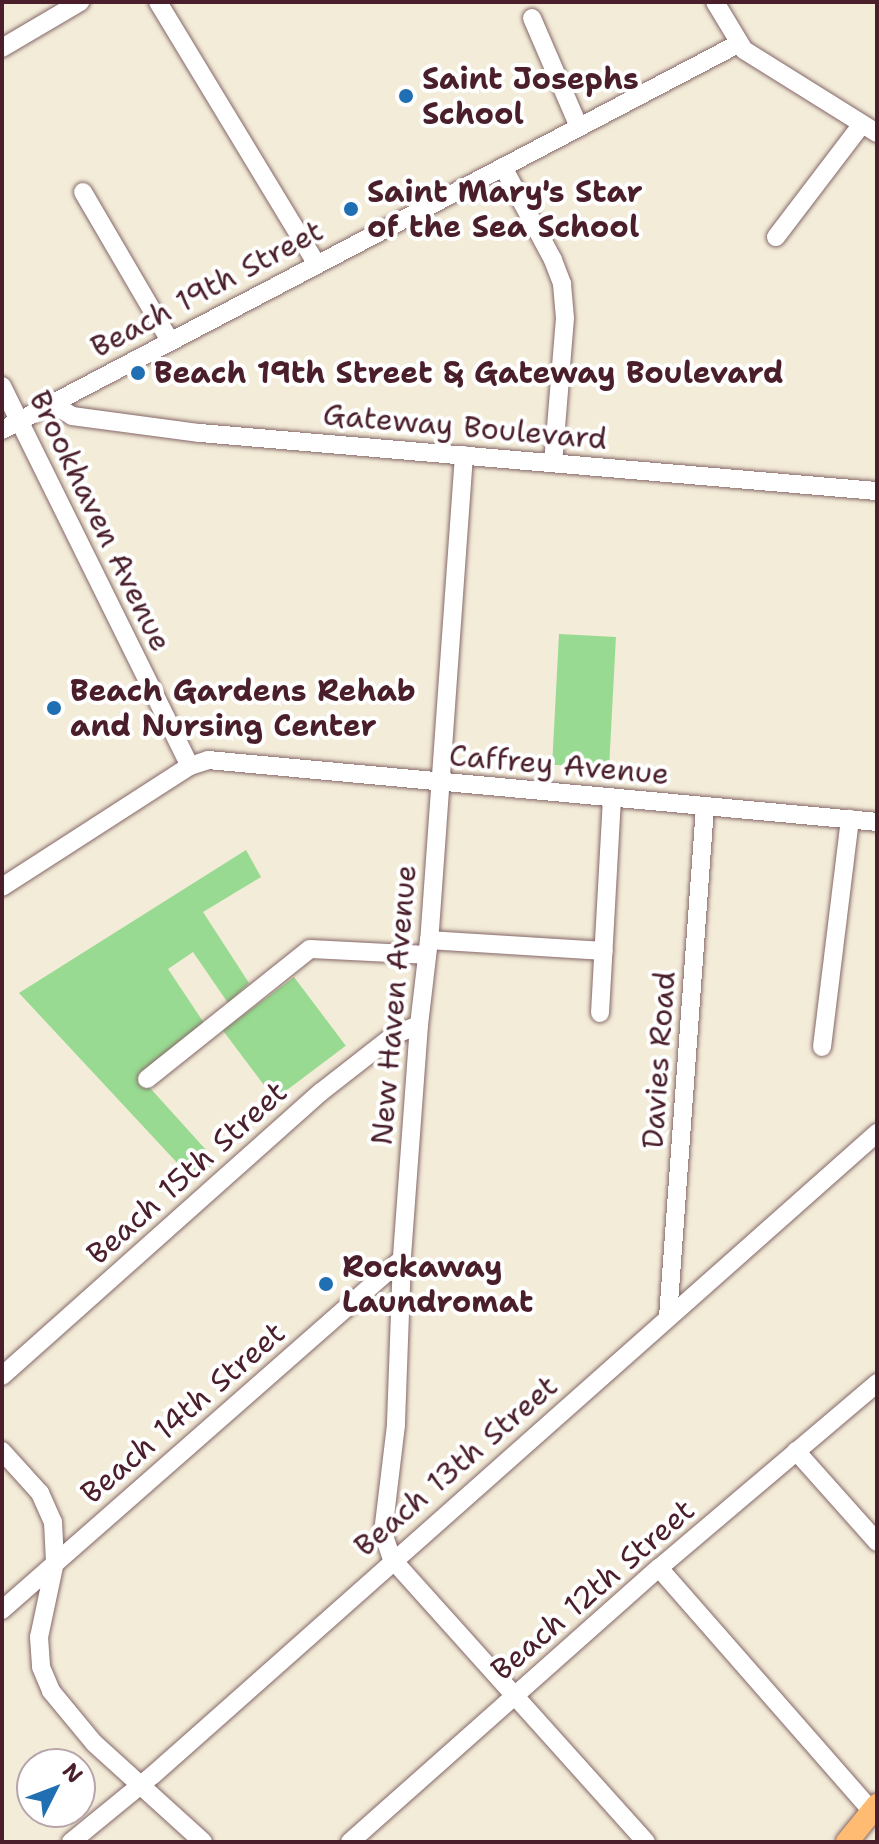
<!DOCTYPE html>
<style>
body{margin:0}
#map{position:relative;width:879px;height:1844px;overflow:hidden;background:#f3ecd8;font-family:"Shantell Sans",sans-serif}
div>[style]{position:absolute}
.green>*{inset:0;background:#98da91;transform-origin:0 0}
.roads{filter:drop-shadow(0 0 2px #856768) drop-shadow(0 0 2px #856768)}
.minor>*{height:18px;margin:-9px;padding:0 9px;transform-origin:9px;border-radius:9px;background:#fff}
.major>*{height:22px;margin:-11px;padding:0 11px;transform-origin:11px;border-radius:11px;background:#ffbb71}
.dots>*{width:22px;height:22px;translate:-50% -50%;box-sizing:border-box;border:4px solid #fff;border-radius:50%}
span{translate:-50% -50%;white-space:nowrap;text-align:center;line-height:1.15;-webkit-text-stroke:8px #fff;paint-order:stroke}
.poi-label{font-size:30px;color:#4a1f2b;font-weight:700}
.left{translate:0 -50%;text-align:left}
.street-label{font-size:30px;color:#4a1f2b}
.frame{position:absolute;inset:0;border:4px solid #4a1f2b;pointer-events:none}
.north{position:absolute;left:16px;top:1748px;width:80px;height:80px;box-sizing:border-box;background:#fff;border:2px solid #b7a5aa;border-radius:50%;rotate:48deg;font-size:22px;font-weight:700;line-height:32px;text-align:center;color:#4a1f2b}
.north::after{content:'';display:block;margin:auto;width:28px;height:36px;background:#1f6fb2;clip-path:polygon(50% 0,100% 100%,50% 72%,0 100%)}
</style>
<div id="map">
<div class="green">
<i style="left:559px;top:634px;width:57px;height:131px;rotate:3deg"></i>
<i style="clip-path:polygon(246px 850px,261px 877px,203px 912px,249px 983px,228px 1003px,193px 952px,168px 969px,206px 1026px,142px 1079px,216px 1161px,195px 1182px,19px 993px)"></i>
<i style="left:294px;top:977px;width:86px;height:89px;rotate:53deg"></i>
</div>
<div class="roads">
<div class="minor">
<i style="left:158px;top:2px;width:305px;rotate:58.8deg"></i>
<i style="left:715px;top:2px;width:56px;rotate:58.9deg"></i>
<i style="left:744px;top:50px;width:157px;rotate:32deg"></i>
<i style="left:532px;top:18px;width:119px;rotate:66.7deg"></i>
<i style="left:2px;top:48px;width:91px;rotate:-30.5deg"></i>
<i style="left:503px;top:167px;width:106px;rotate:61.7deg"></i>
<i style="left:553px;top:260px;width:26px;rotate:69deg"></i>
<i style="left:562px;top:284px;width:34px;rotate:85deg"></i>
<i style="left:565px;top:318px;width:145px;rotate:94.7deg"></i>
<i style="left:83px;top:192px;width:170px;rotate:59.7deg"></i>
<i style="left:776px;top:237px;width:142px;rotate:-52.7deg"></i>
<i style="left:2px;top:386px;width:424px;rotate:63.7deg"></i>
<i style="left:53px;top:404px;width:22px;rotate:32deg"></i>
<i style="left:72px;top:416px;width:129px;rotate:7.6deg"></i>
<i style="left:200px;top:433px;width:679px;rotate:4.9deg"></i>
<i style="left:2px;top:430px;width:831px;rotate:-27.68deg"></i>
<i style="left:464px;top:455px;width:486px;rotate:94.1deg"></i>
<i style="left:429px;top:940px;width:86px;rotate:96.7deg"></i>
<i style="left:419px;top:1025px;width:235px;rotate:94.2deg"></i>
<i style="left:402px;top:1259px;width:166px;rotate:92.1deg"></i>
<i style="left:396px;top:1425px;width:109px;rotate:96.9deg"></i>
<i style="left:383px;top:1533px;width:28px;rotate:71deg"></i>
<i style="left:392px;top:1559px;width:380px;rotate:48.1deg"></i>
<i style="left:2px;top:887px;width:224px;rotate:-32.8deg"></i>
<i style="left:190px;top:766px;width:19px;rotate:-18deg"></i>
<i style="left:208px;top:760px;width:672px;rotate:5.29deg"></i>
<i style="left:429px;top:940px;width:175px;rotate:3.6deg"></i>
<i style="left:600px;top:1013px;width:215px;rotate:-86.8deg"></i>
<i style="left:822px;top:1047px;width:230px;rotate:-83deg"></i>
<i style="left:147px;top:1079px;width:208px;rotate:-38.6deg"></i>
<i style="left:310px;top:949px;width:117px;rotate:2.9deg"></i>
<i style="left:668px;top:1317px;width:511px;rotate:-85.85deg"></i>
<i style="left:2px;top:1376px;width:427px;rotate:-41.7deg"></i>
<i style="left:321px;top:1092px;width:93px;rotate:-38deg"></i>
<i style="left:394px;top:1035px;width:27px;rotate:-22deg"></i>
<i style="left:2px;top:1451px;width:57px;rotate:47.9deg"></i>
<i style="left:40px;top:1493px;width:32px;rotate:66deg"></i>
<i style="left:53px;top:1522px;width:40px;rotate:87.1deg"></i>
<i style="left:55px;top:1562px;width:77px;rotate:102deg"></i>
<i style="left:39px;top:1637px;width:30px;rotate:86deg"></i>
<i style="left:41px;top:1667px;width:26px;rotate:67deg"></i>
<i style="left:51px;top:1691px;width:67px;rotate:50.4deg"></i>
<i style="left:94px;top:1743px;width:147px;rotate:42.2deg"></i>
<i style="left:796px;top:1451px;width:122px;rotate:48.3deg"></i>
<i style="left:659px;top:1568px;width:323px;rotate:48.8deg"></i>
<i style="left:2px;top:1610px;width:532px;rotate:-41.27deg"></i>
<i style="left:71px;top:1842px;width:106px;rotate:-39.3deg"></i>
<i style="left:153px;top:1775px;width:968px;rotate:-41.56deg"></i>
<i style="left:350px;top:1842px;width:413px;rotate:-41.6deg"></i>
<i style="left:659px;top:1568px;width:286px;rotate:-40.3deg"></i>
</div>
<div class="major">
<i style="left:847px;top:1842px;width:48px;rotate:-51deg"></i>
</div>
</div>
<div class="dots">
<i style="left:406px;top:96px;background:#1f6fb2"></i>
<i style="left:351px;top:209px;background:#1f6fb2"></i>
<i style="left:138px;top:373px;background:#1f6fb2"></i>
<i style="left:54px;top:708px;background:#1f6fb2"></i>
<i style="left:326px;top:1284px;background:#1f6fb2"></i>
</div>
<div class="poi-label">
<span class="left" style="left:422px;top:96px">Saint Josephs<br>School</span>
<span class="left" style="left:367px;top:209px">Saint Mary's Star<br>of the Sea School</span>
<span class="left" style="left:154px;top:373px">Beach 19th Street &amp; Gateway Boulevard</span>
<span class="left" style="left:70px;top:708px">Beach Gardens Rehab<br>and Nursing Center</span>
<span class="left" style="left:342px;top:1284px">Rockaway<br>Laundromat</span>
</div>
<div class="street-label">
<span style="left:207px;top:289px;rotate:-28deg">Beach 19th Street</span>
<span style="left:465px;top:427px;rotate:5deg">Gateway Boulevard</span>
<span style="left:100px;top:521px;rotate:64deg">Brookhaven Avenue</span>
<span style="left:559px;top:765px;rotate:5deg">Caffrey Avenue</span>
<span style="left:394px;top:1005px;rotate:-85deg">New Haven Avenue</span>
<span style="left:659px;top:1060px;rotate:-86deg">Davies Road</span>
<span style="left:187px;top:1173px;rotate:-42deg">Beach 15th Street</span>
<span style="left:183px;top:1413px;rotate:-41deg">Beach 14th Street</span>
<span style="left:456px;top:1466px;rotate:-41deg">Beach 13th Street</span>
<span style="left:593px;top:1590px;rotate:-41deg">Beach 12th Street</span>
</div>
<div class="frame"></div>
<div class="north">N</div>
</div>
